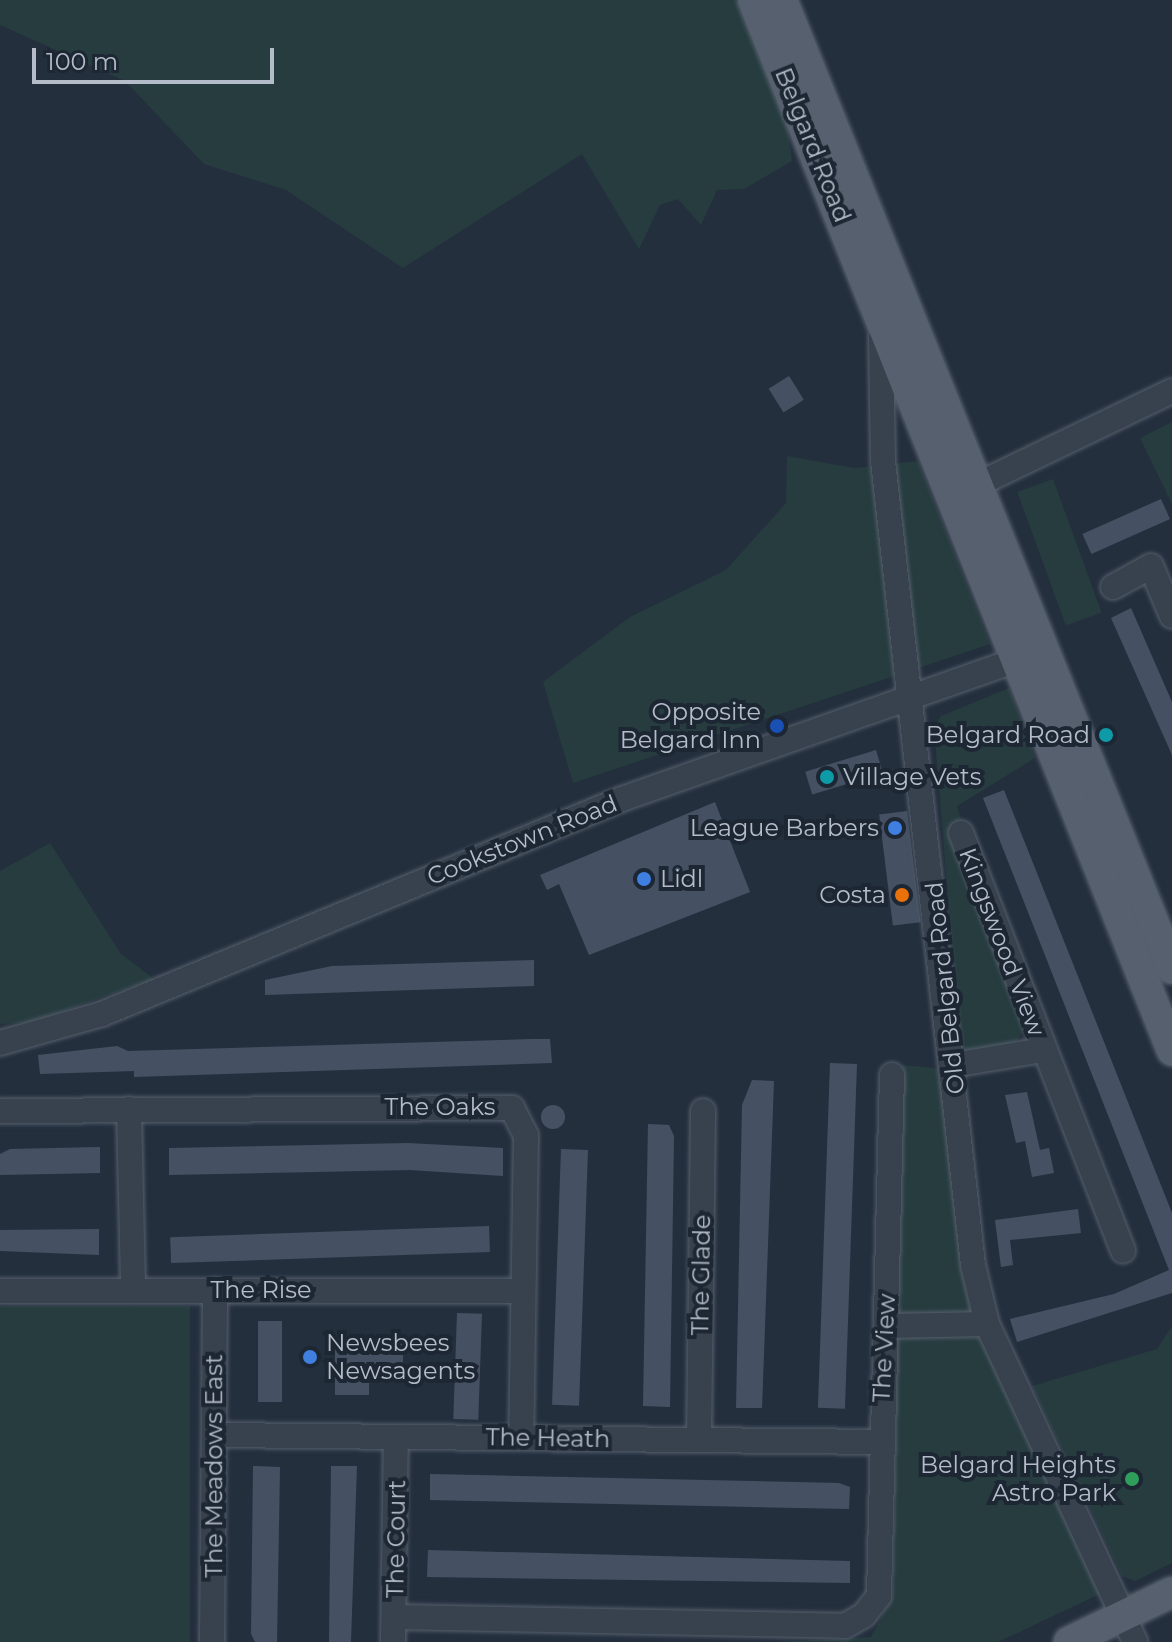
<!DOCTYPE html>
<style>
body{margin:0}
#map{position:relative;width:1172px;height:1642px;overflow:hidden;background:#242f3e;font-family:Montserrat,sans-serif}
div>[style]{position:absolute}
.green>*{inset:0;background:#263c3f;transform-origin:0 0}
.building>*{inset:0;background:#455162;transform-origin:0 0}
.round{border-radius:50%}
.roads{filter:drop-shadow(0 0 2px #565f6c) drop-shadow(0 0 2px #565f6c)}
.minor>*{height:24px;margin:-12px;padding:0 12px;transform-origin:12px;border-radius:12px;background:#38414e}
.major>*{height:30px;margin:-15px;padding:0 15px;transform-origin:15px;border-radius:15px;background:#56606e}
.dots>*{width:22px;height:22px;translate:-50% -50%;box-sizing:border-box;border:4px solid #1d2633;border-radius:50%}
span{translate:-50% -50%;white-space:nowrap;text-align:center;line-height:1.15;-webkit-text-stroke:8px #1d2633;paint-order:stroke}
.street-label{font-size:24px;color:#b4bcc9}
.poi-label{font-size:24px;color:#b4bcc9}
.right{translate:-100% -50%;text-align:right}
.left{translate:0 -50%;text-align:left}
.scale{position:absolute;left:32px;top:48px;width:242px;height:36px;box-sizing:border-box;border:4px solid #b4bcc9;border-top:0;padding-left:10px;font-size:24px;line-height:28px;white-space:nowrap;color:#b4bcc9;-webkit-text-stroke:6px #1d2633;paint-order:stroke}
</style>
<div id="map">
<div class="green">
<i style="clip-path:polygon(0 0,736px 0,787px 124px,792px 161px,744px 189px,717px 190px,701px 225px,678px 199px,660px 205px,639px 249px,582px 154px,403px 268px,286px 190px,204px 164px,125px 81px,0 25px)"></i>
<i style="clip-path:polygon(1172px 422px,1172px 504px,1140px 438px)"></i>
<i style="clip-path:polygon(787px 456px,854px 468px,918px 461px,990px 644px,573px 783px,543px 682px,630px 617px,726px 570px,786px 503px)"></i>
<i style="left:1053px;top:479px;width:142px;height:38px;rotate:70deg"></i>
<i style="clip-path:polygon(1009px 688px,1035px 758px,957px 806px,1026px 1028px,1015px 1043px,977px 1052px,961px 1050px,934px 728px,941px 716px)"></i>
<i style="clip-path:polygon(50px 843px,121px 954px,154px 979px,32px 1022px,0 1024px,0 871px)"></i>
<i style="clip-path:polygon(902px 1065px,946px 1069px,967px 1268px,1100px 1594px,998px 1642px,776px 1642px,871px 1637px,893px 1595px)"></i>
<i style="left:190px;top:1306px;width:336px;height:190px;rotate:90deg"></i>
<i style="clip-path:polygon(1172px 1326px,1172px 1563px,1135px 1581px,1122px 1576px,1032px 1386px,1157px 1349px)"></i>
</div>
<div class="building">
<i style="left:789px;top:376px;width:28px;height:24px;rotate:58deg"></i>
<i style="left:1161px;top:499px;width:22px;height:86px;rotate:66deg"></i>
<i style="clip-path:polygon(1131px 608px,1172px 702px,1172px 755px,1111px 618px)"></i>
<i style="left:876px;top:750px;width:24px;height:74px;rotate:73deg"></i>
<i style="clip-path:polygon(1004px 790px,1172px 1213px,1172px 1293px,1017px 1342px,1010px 1319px,1114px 1294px,1169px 1270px,983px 798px)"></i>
<i style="clip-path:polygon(715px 802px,750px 892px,589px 955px,559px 884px,547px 890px,540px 875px)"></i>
<i style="left:907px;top:811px;width:112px;height:28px;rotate:83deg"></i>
<i style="clip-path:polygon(534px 960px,534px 986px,265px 995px,265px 980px,332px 966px)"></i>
<i style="clip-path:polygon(532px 1039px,550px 1039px,552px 1063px,134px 1077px,134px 1071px,40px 1074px,38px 1055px,117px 1046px,128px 1051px)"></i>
<i style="left:830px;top:1063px;width:27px;height:345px;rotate:2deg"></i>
<i style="clip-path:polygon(752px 1080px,774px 1081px,762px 1408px,736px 1408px,742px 1105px)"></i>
<i style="clip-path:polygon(1027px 1092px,1040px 1150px,1049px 1148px,1054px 1173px,1032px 1177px,1025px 1141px,1016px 1143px,1005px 1095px)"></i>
<i class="round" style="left:541px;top:1105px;width:24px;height:24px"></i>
<i style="clip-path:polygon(648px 1124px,669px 1125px,674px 1136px,670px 1407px,643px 1406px)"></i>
<i style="clip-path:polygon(408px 1143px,503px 1148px,503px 1176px,410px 1170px,169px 1175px,169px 1148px)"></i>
<i style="clip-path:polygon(100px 1147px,100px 1173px,0 1175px,0 1154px,10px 1149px)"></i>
<i style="left:561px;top:1149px;width:27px;height:256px;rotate:2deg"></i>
<i style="clip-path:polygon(1078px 1209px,1081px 1233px,1010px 1240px,1013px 1265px,1001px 1267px,995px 1220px)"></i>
<i style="left:489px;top:1226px;width:26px;height:319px;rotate:88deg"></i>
<i style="clip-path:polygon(99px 1229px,99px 1255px,0 1251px,0 1230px)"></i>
<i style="left:457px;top:1313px;width:25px;height:106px;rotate:2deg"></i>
<i style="left:258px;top:1321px;width:24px;height:81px"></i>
<i style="clip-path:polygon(335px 1343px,403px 1343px,403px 1371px,369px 1371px,369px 1395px,335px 1395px)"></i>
<i style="clip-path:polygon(253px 1466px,280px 1467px,277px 1642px,255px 1642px,251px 1634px)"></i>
<i style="clip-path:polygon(331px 1466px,357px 1466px,351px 1642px,329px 1642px)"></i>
<i style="clip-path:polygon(430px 1474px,839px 1483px,850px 1487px,849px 1509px,430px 1500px)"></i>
<i style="clip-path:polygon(428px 1550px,850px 1561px,850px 1583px,427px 1577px)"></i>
</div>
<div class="roads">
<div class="minor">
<i style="left:881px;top:337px;width:124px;rotate:89.1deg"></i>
<i style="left:883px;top:461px;width:809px;rotate:83.61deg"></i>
<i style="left:973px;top:1265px;width:61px;rotate:76.7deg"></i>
<i style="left:987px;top:1324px;width:351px;rotate:65deg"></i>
<i style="left:962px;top:492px;width:233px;rotate:-25.7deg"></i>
<i style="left:1113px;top:587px;width:43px;rotate:-28.9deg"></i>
<i style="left:1151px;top:566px;width:54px;rotate:67.2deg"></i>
<i style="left:961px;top:833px;width:448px;rotate:68.8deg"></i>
<i style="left:0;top:1043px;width:106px;rotate:-15.9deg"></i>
<i style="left:102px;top:1014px;width:563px;rotate:-22.46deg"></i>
<i style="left:622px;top:799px;width:435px;rotate:-19.4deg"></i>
<i style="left:953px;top:1065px;width:91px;rotate:-9.5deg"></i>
<i style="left:129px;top:1109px;width:182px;rotate:88.7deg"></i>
<i style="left:0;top:1111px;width:512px;rotate:-0.34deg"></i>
<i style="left:512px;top:1108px;width:30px;rotate:63deg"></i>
<i style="left:526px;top:1135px;width:303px;rotate:90.9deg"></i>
<i style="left:0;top:1291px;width:523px"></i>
<i style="left:886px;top:1326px;width:101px;rotate:-1.1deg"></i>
<i style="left:216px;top:1435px;width:664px;rotate:0.6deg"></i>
<i style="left:699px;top:1440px;width:329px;rotate:-89.3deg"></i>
<i style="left:395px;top:1617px;width:450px;rotate:1.1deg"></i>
<i style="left:845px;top:1626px;width:22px;rotate:-30deg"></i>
<i style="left:864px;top:1615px;width:24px;rotate:-52deg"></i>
<i style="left:879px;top:1596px;width:521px;rotate:-88.57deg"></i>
<i style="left:212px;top:1642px;width:352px;rotate:-89.5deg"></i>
<i style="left:393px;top:1642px;width:205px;rotate:-89.2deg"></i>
</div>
<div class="major">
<i style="left:753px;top:0;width:1131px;rotate:68.25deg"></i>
<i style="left:782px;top:0;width:1044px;rotate:68.06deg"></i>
<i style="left:1069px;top:1642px;width:114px;rotate:-25.9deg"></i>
</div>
</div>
<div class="dots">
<i style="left:777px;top:726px;background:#1a4fb4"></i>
<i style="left:1106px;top:735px;background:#0f9aa8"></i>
<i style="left:827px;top:777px;background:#0f9aa8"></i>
<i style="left:895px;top:828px;background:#3f7fe0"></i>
<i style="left:644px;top:879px;background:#3f7fe0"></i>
<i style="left:902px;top:895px;background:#e8710a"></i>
<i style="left:310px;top:1357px;background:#3f7fe0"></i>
<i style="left:1132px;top:1479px;background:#2e9e5b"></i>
</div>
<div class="street-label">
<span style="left:813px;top:145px;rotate:68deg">Belgard Road</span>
<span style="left:522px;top:840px;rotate:-22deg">Cookstown Road</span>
<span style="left:1002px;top:942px;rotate:69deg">Kingswood View</span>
<span style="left:945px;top:988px;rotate:-96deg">Old Belgard Road</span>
<span style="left:440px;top:1107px">The Oaks</span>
<span style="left:701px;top:1275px;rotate:-89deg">The Glade</span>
<span style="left:261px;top:1290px">The Rise</span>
<span style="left:884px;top:1348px;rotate:-87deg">The View</span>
<span style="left:548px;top:1438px;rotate:1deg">The Heath</span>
<span style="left:214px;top:1466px;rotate:-90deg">The Meadows East</span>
<span style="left:396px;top:1539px;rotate:-89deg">The Court</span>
</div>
<div class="poi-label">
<span class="right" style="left:761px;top:726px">Opposite<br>Belgard Inn</span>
<span class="right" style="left:1090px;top:735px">Belgard Road</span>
<span class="left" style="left:843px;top:777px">Village Vets</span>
<span class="right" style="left:879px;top:828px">League Barbers</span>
<span class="left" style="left:660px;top:879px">Lidl</span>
<span class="right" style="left:886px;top:895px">Costa</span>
<span class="left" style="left:326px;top:1357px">Newsbees<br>Newsagents</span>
<span class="right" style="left:1116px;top:1479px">Belgard Heights<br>Astro Park</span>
</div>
<div class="scale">100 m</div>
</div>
